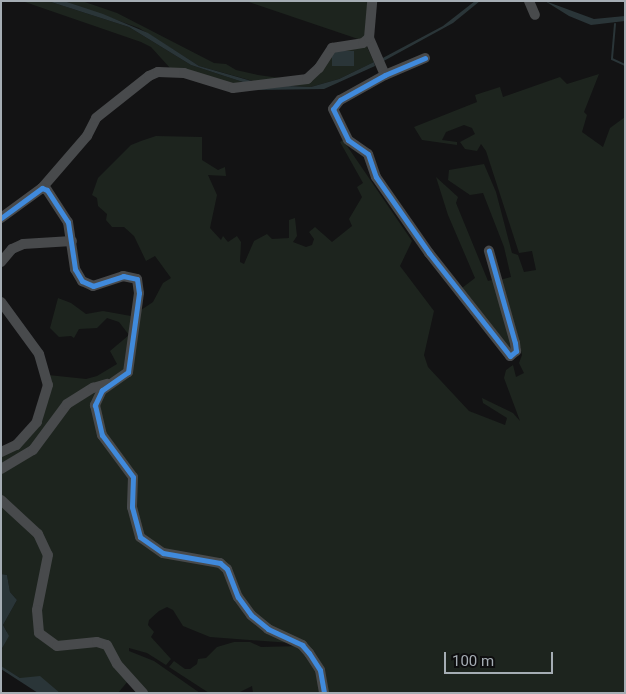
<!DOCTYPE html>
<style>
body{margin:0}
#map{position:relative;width:626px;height:694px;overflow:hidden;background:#131314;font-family:Roboto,sans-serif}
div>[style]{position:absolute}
.green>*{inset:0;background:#1d241e}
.water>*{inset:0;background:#2a3538;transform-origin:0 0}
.stream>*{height:2px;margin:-1px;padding:0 1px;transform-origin:1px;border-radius:1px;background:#2a3538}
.minor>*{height:10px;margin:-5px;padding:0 5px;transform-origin:5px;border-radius:5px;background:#484a4c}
.cycleway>*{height:5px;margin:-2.5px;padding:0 2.5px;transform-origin:2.5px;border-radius:2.5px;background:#408adc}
span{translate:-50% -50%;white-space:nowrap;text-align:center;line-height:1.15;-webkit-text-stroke:5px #0e0e0f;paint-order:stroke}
.frame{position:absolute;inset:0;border:2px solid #a5adb4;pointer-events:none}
.scale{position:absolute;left:444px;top:652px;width:109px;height:22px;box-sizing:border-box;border:2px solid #a5adb4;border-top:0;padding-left:6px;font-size:15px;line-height:18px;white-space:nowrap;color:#a5adb4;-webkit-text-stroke:4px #0e0e0f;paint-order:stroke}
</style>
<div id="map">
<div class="green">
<i style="clip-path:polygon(22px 1px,48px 1px,129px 27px,191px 65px,249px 84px,232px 87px,170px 68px,151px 47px,141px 42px)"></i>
<i style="clip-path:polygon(64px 1px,82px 1px,117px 13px,214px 63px,226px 64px,236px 70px,258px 75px,294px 80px,253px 81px,199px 66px,139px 28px)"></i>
<i style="clip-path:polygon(246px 1px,370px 1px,364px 41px)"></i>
<i style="clip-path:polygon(366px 45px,374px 62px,339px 79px,311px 87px,275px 85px,302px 83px,330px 53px)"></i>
<i style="clip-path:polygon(599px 74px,584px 112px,587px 115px,582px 132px,603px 147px,610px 128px,625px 117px,625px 693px,325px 693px,310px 652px,252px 614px,228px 568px,153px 547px,135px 521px,135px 485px,103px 435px,99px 397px,129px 372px,138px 312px,153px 302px,163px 283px,171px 278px,155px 256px,146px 261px,134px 236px,124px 227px,112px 227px,106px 220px,107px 214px,98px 206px,97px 198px,92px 195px,98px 178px,131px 145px,141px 141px,156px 136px,202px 137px,202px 160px,218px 170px,225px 167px,226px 176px,208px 175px,217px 195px,210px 228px,221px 240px,223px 236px,228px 242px,237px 236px,241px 242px,240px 262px,244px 264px,254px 241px,267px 234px,272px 239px,289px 238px,289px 220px,295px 218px,297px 236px,293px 242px,306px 247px,312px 245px,314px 239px,309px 232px,315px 227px,332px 242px,352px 226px,349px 219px,362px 197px,357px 187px,363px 183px,340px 142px,343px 140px,412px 241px,400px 266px,434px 311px,424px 355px,428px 367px,469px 411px,505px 425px,507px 418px,483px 403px,482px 398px,513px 413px,520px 421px,504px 378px,506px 370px,513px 365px,516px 377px,524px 373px,519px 363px,522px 355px,516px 330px,500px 280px,511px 277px,504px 247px,483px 193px,470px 195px,448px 180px,449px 170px,484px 164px,496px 192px,512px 253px,518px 255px,524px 272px,536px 270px,532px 251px,519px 253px,486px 151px,481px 144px,477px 151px,465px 149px,460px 142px,475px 134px,472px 128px,464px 125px,446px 132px,442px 140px,457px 142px,457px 145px,422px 140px,414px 127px,477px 102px,475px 95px,500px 87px,503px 97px,560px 77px,567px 84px)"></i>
<i style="clip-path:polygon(436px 177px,458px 197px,456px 203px,488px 281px,495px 279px,513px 345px,510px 351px,462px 288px,475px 278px,448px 215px)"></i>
<i style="clip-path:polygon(58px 298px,71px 303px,86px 314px,103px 311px,131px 316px,127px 371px,80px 392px,31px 448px,1px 466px,1px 454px,39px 423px,48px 375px,86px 379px,97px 376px,117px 364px,110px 351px,129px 335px,119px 322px,107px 318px,97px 328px,79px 329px,74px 338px,71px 336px,59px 337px,50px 328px)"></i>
<i style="clip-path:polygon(98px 390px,94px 414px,132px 478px,131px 508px,152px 550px,220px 564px,236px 597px,291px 643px,210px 637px,183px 626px,173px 610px,167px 607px,159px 611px,149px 620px,148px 625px,154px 632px,151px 637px,171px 659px,166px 665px,147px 653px,129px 648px,129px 651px,154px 661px,200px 693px,144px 693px,108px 644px,65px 645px,40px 633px,45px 544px,1px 499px,1px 470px,26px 456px,68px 405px)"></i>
<i style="clip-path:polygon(1px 503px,24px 521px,46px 556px,36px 600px,42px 639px,106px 647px,128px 681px,118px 693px,60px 693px,36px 678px,20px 678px,2px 667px,2px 649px,7px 632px,3px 625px,17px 600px,10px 592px,7px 575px,1px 574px)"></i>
<i style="clip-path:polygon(234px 642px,250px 642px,261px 647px,301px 646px,319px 671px,322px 693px,253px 693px,252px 686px,238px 693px,209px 693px,169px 667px,174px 661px,185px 669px,190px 669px,197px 664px,198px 659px,206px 658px,217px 647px)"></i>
</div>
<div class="water">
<i style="clip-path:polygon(48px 1px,64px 1px,103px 14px,148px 33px,199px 66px,266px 85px,311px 87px,339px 79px,374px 62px,375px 66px,324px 89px,257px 90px,249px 84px,191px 65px,129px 27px)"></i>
<i style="clip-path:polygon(475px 1px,480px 1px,453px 23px,380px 63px,379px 60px,443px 26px)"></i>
<i style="clip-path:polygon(545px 1px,594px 19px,625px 16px,625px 21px,591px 25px,569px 16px)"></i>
<i style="left:332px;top:51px;width:22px;height:15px"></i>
<i style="clip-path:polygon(1px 574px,7px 575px,10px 592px,17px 600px,3px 625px,9px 636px,1px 650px)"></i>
<i style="clip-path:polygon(1px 666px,20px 678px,40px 676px,60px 693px,38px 693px,1px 669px)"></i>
</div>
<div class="stream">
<i style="left:615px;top:24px;width:35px;rotate:95deg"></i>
<i style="left:612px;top:59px;width:14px;rotate:25deg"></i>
</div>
<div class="minor">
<i style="left:529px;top:1px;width:15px;rotate:67deg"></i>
<i style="left:369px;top:38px;width:40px;rotate:66.6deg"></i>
<i style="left:425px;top:58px;width:43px;rotate:157deg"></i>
<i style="left:385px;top:75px;width:51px;rotate:150.9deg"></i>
<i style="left:340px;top:100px;width:11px;rotate:128deg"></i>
<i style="left:333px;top:109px;width:34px;rotate:64deg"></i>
<i style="left:348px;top:140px;width:24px;rotate:35deg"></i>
<i style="left:368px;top:154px;width:24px;rotate:71deg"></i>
<i style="left:376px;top:177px;width:93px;rotate:55.1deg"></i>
<i style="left:429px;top:253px;width:131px;rotate:51.8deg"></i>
<i style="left:510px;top:356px;width:8px;rotate:-40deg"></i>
<i style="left:516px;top:351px;width:8px;rotate:-97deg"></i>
<i style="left:515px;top:343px;width:96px;rotate:-105.8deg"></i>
<i style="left:42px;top:188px;width:69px;rotate:-49.1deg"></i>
<i style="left:87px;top:136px;width:20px;rotate:-63deg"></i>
<i style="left:96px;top:118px;width:68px;rotate:-38.4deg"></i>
<i style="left:149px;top:76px;width:10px;rotate:-24deg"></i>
<i style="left:158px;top:72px;width:26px;rotate:2deg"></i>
<i style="left:184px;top:73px;width:51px;rotate:17deg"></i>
<i style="left:233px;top:88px;width:75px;rotate:-6.9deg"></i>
<i style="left:307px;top:79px;width:16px;rotate:-43deg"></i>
<i style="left:319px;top:68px;width:24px;rotate:-57deg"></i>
<i style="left:332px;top:48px;width:31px;rotate:-9deg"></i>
<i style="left:363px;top:43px;width:8px;rotate:-40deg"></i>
<i style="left:369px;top:38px;width:37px;rotate:-85deg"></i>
<i style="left:1px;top:218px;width:51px;rotate:-36.2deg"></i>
<i style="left:42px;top:188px;width:5px;rotate:22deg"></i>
<i style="left:47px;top:190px;width:38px;rotate:57deg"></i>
<i style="left:68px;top:222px;width:48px;rotate:81.5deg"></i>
<i style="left:75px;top:269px;width:14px;rotate:60deg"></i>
<i style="left:82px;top:281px;width:12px;rotate:24deg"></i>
<i style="left:93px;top:286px;width:32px;rotate:-18deg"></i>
<i style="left:123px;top:276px;width:14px;rotate:12deg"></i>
<i style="left:137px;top:279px;width:14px;rotate:82deg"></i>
<i style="left:139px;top:293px;width:80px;rotate:97.9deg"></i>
<i style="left:128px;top:372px;width:32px;rotate:145deg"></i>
<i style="left:102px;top:390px;width:17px;rotate:115deg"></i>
<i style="left:95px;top:405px;width:31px;rotate:77deg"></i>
<i style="left:102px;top:435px;width:52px;rotate:53.6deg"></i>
<i style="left:133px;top:477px;width:30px;rotate:92deg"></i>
<i style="left:132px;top:507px;width:31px;rotate:75deg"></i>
<i style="left:140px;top:537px;width:28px;rotate:35deg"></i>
<i style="left:163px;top:553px;width:58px;rotate:10deg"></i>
<i style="left:220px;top:563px;width:9px;rotate:41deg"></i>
<i style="left:227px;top:569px;width:30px;rotate:69deg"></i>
<i style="left:238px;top:597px;width:22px;rotate:54deg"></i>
<i style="left:251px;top:615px;width:22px;rotate:39deg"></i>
<i style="left:268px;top:629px;width:38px;rotate:25deg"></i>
<i style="left:302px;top:645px;width:11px;rotate:49deg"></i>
<i style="left:309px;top:653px;width:20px;rotate:57deg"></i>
<i style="left:320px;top:670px;width:23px;rotate:80deg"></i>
<i style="left:1px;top:262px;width:17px;rotate:-50deg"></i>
<i style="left:12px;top:249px;width:12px;rotate:-24deg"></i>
<i style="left:23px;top:244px;width:49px;rotate:-3.5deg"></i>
<i style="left:1px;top:302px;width:64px;rotate:53.8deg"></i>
<i style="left:39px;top:354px;width:32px;rotate:74deg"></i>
<i style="left:48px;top:385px;width:39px;rotate:107deg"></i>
<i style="left:37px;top:422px;width:31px;rotate:132deg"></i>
<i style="left:16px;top:445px;width:17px;rotate:155deg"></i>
<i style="left:1px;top:469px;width:37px;rotate:-31deg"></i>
<i style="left:33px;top:450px;width:57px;rotate:-53.5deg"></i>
<i style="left:67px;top:404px;width:31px;rotate:-32deg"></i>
<i style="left:93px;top:388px;width:15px;rotate:-16deg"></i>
<i style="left:1px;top:500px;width:50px;rotate:42.6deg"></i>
<i style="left:38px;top:534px;width:23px;rotate:65deg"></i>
<i style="left:48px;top:555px;width:56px;rotate:101.3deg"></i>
<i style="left:37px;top:610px;width:23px;rotate:85deg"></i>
<i style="left:39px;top:633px;width:22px;rotate:36deg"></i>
<i style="left:57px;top:646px;width:40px;rotate:-5.7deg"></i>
<i style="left:97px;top:642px;width:10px;rotate:17deg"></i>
<i style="left:107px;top:645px;width:21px;rotate:62deg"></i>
<i style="left:117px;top:664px;width:39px;rotate:48deg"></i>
</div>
<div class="cycleway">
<i style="left:425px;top:58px;width:43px;rotate:157deg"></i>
<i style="left:385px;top:75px;width:51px;rotate:150.9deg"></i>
<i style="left:340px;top:100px;width:11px;rotate:128deg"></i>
<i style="left:333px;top:109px;width:34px;rotate:64deg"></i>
<i style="left:348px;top:140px;width:24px;rotate:35deg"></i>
<i style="left:368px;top:154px;width:24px;rotate:71deg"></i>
<i style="left:376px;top:177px;width:93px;rotate:55.1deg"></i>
<i style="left:429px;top:253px;width:131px;rotate:51.8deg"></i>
<i style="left:510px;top:356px;width:8px;rotate:-40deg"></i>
<i style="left:516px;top:351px;width:8px;rotate:-97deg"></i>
<i style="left:515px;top:343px;width:96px;rotate:-105.8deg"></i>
<i style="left:1px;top:218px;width:51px;rotate:-36.2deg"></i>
<i style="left:42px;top:188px;width:5px;rotate:22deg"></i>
<i style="left:47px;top:190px;width:38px;rotate:57deg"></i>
<i style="left:68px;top:222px;width:48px;rotate:81.5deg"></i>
<i style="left:75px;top:269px;width:14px;rotate:60deg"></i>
<i style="left:82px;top:281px;width:12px;rotate:24deg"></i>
<i style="left:93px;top:286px;width:32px;rotate:-18deg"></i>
<i style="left:123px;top:276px;width:14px;rotate:12deg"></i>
<i style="left:137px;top:279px;width:14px;rotate:82deg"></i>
<i style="left:139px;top:293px;width:80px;rotate:97.9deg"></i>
<i style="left:128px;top:372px;width:32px;rotate:145deg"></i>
<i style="left:102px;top:390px;width:17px;rotate:115deg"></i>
<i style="left:95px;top:405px;width:31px;rotate:77deg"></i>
<i style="left:102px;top:435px;width:52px;rotate:53.6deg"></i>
<i style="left:133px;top:477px;width:30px;rotate:92deg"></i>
<i style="left:132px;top:507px;width:31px;rotate:75deg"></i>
<i style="left:140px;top:537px;width:28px;rotate:35deg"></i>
<i style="left:163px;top:553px;width:58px;rotate:10deg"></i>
<i style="left:220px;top:563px;width:9px;rotate:41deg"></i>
<i style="left:227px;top:569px;width:30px;rotate:69deg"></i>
<i style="left:238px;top:597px;width:22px;rotate:54deg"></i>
<i style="left:251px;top:615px;width:22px;rotate:39deg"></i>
<i style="left:268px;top:629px;width:38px;rotate:25deg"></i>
<i style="left:302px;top:645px;width:11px;rotate:49deg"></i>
<i style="left:309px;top:653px;width:20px;rotate:57deg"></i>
<i style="left:320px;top:670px;width:23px;rotate:80deg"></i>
</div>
<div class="frame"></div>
<div class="scale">100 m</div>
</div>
